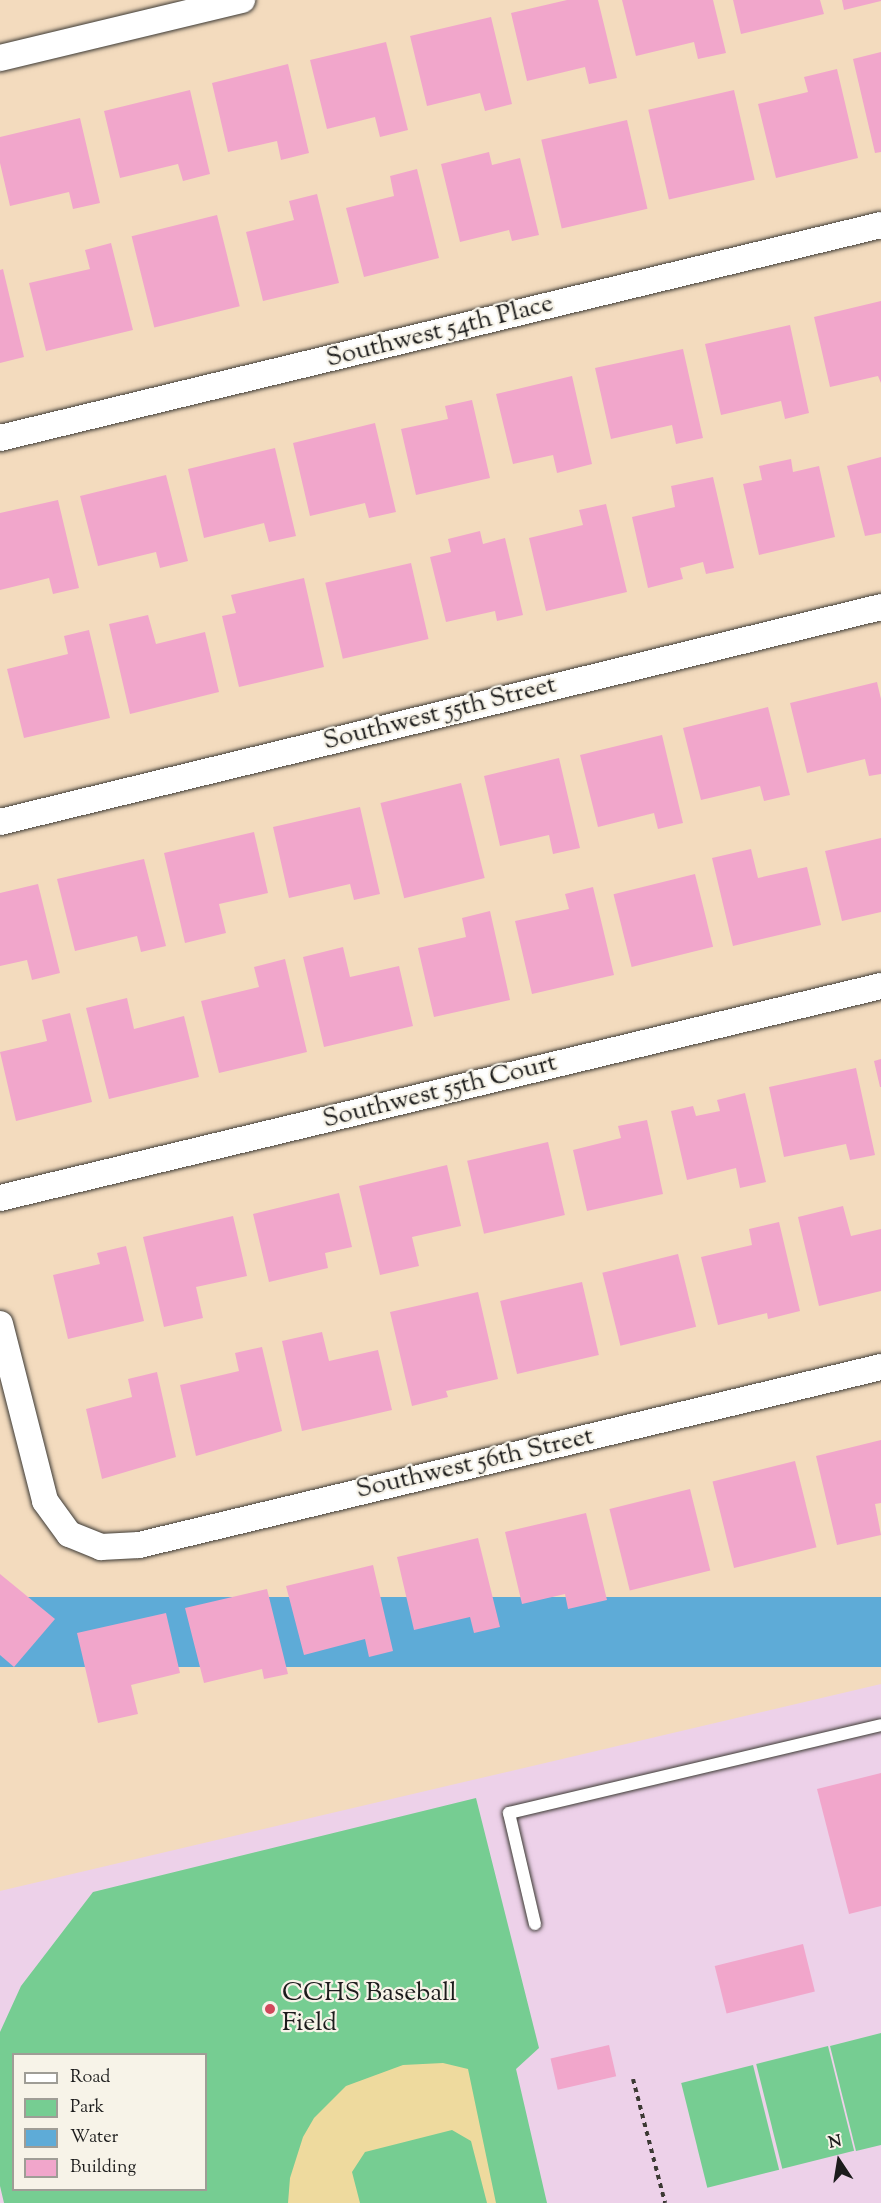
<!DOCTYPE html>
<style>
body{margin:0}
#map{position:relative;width:881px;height:2203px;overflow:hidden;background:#f3dbbe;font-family:"Sorts Mill Goudy",serif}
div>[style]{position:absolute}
.built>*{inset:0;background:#edd1e9}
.green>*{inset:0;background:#76cd92;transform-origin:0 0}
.sand>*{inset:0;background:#eeda9e}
.water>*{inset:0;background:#5eabd7;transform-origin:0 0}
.building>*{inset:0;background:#f1a6cb;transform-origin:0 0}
.path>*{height:4px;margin-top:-2px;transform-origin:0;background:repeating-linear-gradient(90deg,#3c3934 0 4.5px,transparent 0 9px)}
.roads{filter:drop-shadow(0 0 2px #3c3934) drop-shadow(0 0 2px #3c3934)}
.lane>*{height:12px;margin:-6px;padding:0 6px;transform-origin:6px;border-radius:6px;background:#fff}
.street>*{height:26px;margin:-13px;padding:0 13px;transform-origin:13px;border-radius:13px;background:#fff}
.dots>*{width:16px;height:16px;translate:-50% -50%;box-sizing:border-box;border:3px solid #f7f3e8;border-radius:50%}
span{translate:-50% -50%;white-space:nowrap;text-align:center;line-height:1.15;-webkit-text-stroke:4.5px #f7f3e8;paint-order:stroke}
.street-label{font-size:26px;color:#1c1c1c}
.poi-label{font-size:26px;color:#1c1c1c}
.left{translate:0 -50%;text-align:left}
.legend{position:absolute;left:12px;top:2053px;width:195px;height:138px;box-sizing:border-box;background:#f7f3e8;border:2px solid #9f9d96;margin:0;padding:8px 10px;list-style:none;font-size:18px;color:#1c1c1c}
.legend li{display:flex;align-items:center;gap:12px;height:30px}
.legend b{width:30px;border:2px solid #9f9d96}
.north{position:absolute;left:809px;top:2131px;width:60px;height:60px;-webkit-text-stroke:4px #f7f3e8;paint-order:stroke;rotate:348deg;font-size:16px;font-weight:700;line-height:24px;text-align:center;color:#1c1c1c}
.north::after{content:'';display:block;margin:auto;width:21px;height:27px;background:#1c1c1c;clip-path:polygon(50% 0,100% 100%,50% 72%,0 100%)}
</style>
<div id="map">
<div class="built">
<i style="clip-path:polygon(evenodd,881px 1684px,881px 2203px,0 2203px,0 1891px,881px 1684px,14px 2054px,206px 2054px,206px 2190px,14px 2190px,14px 2054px)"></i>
</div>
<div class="green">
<i style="clip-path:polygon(evenodd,476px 1798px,539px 2048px,516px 2069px,547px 2203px,4px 2203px,0 2186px,0 2032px,21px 1986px,93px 1892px,476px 1798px,14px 2054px,206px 2054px,206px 2190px,14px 2190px,14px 2054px)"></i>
<i style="clip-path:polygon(881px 2033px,881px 2145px,856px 2151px,830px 2046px)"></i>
<i style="left:828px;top:2046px;width:108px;height:74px;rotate:76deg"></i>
<i style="left:753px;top:2065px;width:108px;height:74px;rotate:76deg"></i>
</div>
<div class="sand">
<i style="clip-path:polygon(443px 2063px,468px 2069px,496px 2203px,487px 2203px,471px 2141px,452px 2130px,365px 2152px,352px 2172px,360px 2203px,288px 2203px,290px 2178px,303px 2137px,314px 2118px,346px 2086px,403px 2065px)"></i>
</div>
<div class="water">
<i style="left:881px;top:1597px;width:70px;height:906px;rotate:90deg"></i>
</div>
<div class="building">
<i style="clip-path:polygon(567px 0,598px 0,617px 78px,589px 84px,585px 67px,527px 81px,511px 13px)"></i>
<i style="clip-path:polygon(622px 0,713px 0,726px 53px,698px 59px,694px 42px,636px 56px)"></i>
<i style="clip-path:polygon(733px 0,820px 0,824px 14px,741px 34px)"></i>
<i style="clip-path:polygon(842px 0,881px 0,881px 1px,844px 10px)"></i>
<i style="clip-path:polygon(491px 17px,512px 104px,485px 111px,480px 93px,427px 106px,410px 36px)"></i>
<i style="clip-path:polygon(386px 42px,408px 130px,380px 137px,375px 117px,327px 129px,310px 60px)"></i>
<i style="clip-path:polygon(881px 52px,881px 152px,875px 153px,853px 59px)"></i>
<i style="clip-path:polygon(288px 64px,309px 153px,281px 160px,277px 141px,228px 152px,212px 83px)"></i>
<i style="clip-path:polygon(837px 69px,858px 158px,776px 178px,758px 104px,808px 92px,804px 77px)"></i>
<i style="clip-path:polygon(190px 90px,210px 174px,183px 181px,178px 164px,120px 178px,104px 111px)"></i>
<i style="left:734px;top:90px;width:92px;height:88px;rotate:77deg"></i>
<i style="clip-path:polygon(80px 118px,100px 203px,73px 209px,69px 192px,10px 206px,0 163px,0 137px)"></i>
<i style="left:627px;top:120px;width:91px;height:88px;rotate:77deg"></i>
<i style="clip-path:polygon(489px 152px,492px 165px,520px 158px,539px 235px,512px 241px,509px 230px,460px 242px,441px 164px)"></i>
<i style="clip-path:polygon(417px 169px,439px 258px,364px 277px,346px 208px,394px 196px,390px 176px)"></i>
<i style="clip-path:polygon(317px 194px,339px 283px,263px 301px,246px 232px,294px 220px,289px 201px)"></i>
<i style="left:217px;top:215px;width:94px;height:88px;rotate:76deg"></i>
<i style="clip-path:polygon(111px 243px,133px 330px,46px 351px,29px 283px,90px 269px,85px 250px)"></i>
<i style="clip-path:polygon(3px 269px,24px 357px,0 363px,0 270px)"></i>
<i style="clip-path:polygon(881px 301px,881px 383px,878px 376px,830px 387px,814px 317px)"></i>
<i style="clip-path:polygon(790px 325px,809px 413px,785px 419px,781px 401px,721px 415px,705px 344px)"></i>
<i style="clip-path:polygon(683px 349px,703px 438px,676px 444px,672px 425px,611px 439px,595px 368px)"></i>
<i style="clip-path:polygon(572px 376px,592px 464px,557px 473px,553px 455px,513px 464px,496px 394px)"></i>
<i style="clip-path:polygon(472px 400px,490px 478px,416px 495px,401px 429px,448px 419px,445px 406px)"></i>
<i style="clip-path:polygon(375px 423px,396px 512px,369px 518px,365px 503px,310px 516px,293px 443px)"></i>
<i style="clip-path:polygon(275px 448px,296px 536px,269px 542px,264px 523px,204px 538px,188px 469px)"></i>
<i style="clip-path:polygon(881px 457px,881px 533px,865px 536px,847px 466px)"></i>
<i style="clip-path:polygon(791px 459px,793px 472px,819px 466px,835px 537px,759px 555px,743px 484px,762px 480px,759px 466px)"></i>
<i style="clip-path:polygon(166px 475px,188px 561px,160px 568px,156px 552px,98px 566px,80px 496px)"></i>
<i style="clip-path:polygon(713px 477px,734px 568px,706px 574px,703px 562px,680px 568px,683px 579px,648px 588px,632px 517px,675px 507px,671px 486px)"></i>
<i style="clip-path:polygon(58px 500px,79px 588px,53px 594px,49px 578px,0 590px,0 513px)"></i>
<i style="clip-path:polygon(606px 504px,627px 592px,546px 611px,529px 538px,583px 525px,579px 510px)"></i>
<i style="clip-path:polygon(480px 531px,483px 544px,505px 538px,523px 615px,497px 621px,495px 611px,446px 622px,430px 557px,451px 552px,448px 539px)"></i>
<i style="left:411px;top:563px;width:78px;height:88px;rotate:77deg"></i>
<i style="clip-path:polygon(304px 578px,324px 667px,239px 687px,222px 616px,236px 613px,231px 595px)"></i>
<i style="clip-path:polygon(148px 615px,156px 644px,205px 632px,219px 692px,130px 714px,109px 624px)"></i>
<i style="clip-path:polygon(89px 630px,110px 718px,24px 738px,7px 669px,68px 654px,64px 636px)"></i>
<i style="clip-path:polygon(877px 682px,881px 699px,881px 774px,869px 776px,865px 759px,807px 773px,790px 703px)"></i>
<i style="clip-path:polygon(768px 707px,790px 795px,764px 801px,760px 786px,701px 800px,683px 728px)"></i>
<i style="clip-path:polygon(662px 735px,683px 823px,658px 829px,654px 813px,598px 827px,580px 755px)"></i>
<i style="clip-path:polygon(559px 758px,580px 848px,553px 854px,549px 835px,500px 846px,484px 776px)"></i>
<i style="left:461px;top:783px;width:98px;height:83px;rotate:76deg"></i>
<i style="clip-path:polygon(360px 807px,380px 894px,354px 900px,350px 884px,289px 898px,273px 827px)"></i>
<i style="clip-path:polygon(254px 832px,268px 893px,219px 904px,226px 933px,185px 943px,164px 853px)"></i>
<i style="clip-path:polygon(881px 838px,881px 912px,842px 921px,825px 851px)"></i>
<i style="clip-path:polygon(751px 849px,758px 878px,807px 867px,821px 925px,733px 946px,712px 858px)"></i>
<i style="clip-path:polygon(144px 859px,166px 946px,141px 952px,137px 936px,75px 951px,57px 879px)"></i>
<i style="left:695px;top:874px;width:75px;height:84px;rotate:76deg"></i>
<i style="clip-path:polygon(38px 884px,60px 973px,32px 980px,27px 960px,0 966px,0 893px)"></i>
<i style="clip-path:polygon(593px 887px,614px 975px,532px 994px,515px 921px,569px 909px,565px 894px)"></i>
<i style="clip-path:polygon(490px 911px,510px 1000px,434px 1017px,418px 948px,466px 937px,462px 918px)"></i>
<i style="clip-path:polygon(343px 947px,350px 977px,399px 966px,413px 1026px,324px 1047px,303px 957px)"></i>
<i style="clip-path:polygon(285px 959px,307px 1052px,219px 1073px,201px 1001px,259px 987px,254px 967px)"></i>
<i style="clip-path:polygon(127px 998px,134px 1029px,184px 1016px,199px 1077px,109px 1099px,86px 1008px)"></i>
<i style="clip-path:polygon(70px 1013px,92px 1102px,16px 1121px,0 1052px,47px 1041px,42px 1020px)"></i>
<i style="clip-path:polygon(881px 1059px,881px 1087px,880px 1087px,874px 1061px)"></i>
<i style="clip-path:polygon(856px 1068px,875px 1155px,850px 1160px,846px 1144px,784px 1157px,769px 1087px)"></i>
<i style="clip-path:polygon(745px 1093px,766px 1182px,740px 1188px,736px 1168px,687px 1180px,671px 1111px,693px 1106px,696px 1116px,720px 1111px,717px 1100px)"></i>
<i style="clip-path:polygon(647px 1120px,663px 1194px,587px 1211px,573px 1150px,621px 1138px,618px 1126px)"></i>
<i style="left:548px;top:1142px;width:75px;height:83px;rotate:77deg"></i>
<i style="clip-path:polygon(447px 1165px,461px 1226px,412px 1237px,419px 1266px,380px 1275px,359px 1186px)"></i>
<i style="clip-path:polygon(339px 1193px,352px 1247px,325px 1253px,328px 1268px,269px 1282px,253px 1214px)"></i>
<i style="clip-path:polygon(843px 1206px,851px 1236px,881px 1229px,881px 1291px,819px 1306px,798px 1217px)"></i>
<i style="clip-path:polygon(233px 1216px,247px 1276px,196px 1287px,203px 1318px,164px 1327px,143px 1237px)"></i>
<i style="clip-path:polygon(779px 1222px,800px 1311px,768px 1319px,767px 1313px,718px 1325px,701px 1257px,752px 1245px,749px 1229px)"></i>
<i style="clip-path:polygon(126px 1246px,144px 1321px,68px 1339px,53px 1275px,100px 1264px,97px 1253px)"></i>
<i style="left:678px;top:1254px;width:75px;height:78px;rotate:76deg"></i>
<i style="left:582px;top:1282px;width:75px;height:84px;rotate:77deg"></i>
<i style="clip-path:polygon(478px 1292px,498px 1379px,446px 1391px,448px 1397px,412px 1406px,390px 1312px)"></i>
<i style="clip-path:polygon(322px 1332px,329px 1361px,378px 1350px,392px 1410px,302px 1431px,282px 1341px)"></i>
<i style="clip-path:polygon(262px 1347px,282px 1431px,196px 1456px,180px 1385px,239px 1371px,235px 1353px)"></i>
<i style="clip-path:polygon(157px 1372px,176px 1457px,102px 1479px,86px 1409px,132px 1397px,128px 1379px)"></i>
<i style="clip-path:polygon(881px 1440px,881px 1503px,875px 1504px,881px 1535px,837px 1545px,816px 1456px)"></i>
<i style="left:795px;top:1461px;width:89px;height:85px;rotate:76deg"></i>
<i style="left:690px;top:1489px;width:84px;height:83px;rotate:76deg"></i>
<i style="clip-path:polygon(586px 1513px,607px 1600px,568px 1609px,565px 1594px,522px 1604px,505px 1532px)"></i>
<i style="clip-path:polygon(478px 1538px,500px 1627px,474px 1633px,470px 1617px,414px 1630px,397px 1557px)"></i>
<i style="clip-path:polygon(373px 1565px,393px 1651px,369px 1657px,365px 1639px,304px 1655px,286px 1586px)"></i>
<i style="clip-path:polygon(0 1574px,55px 1619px,14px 1667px,0 1655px)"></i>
<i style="clip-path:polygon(267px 1589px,288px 1674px,264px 1679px,262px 1669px,204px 1683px,185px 1608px)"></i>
<i style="clip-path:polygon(166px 1613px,180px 1673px,131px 1685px,138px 1714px,98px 1723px,77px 1633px)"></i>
<i style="clip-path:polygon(881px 1773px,881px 1906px,849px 1914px,817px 1789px)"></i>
<i style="left:803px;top:1944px;width:49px;height:91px;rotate:76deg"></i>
<i style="left:609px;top:2045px;width:32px;height:60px;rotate:77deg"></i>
</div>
<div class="path">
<i style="left:633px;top:2079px;width:128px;rotate:75.5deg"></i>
</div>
<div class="roads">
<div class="lane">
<i style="left:535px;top:1924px;width:114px;rotate:-103.2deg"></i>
<i style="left:509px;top:1813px;width:382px;rotate:-13.3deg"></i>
</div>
<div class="street">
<i style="left:0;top:58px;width:249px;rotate:-13.5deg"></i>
<i style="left:0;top:438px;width:906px;rotate:-13.59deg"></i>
<i style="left:0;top:822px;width:907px;rotate:-13.71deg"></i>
<i style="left:0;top:1198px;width:906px;rotate:-13.53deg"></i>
<i style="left:0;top:1324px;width:183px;rotate:75.7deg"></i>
<i style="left:45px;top:1501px;width:41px;rotate:54deg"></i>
<i style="left:69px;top:1534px;width:35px;rotate:22deg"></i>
<i style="left:101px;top:1547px;width:38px;rotate:-3deg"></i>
<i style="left:139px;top:1545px;width:763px;rotate:-13.49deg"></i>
</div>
</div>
<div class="dots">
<i style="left:270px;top:2009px;background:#d1495b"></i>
</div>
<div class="street-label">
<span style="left:440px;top:332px;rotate:-14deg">Southwest 54th Place</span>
<span style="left:440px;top:714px;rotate:-14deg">Southwest 55th Street</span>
<span style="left:440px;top:1092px;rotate:-14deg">Southwest 55th Court</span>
<span style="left:475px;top:1464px;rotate:-13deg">Southwest 56th Street</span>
</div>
<div class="poi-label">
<span class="left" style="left:282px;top:2009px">CCHS Baseball<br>Field</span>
</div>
<ul class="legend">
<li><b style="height:8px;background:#fff"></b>Road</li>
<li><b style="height:16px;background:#76cd92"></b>Park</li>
<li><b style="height:16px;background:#5eabd7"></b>Water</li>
<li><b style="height:16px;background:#f1a6cb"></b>Building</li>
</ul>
<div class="north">N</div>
</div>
